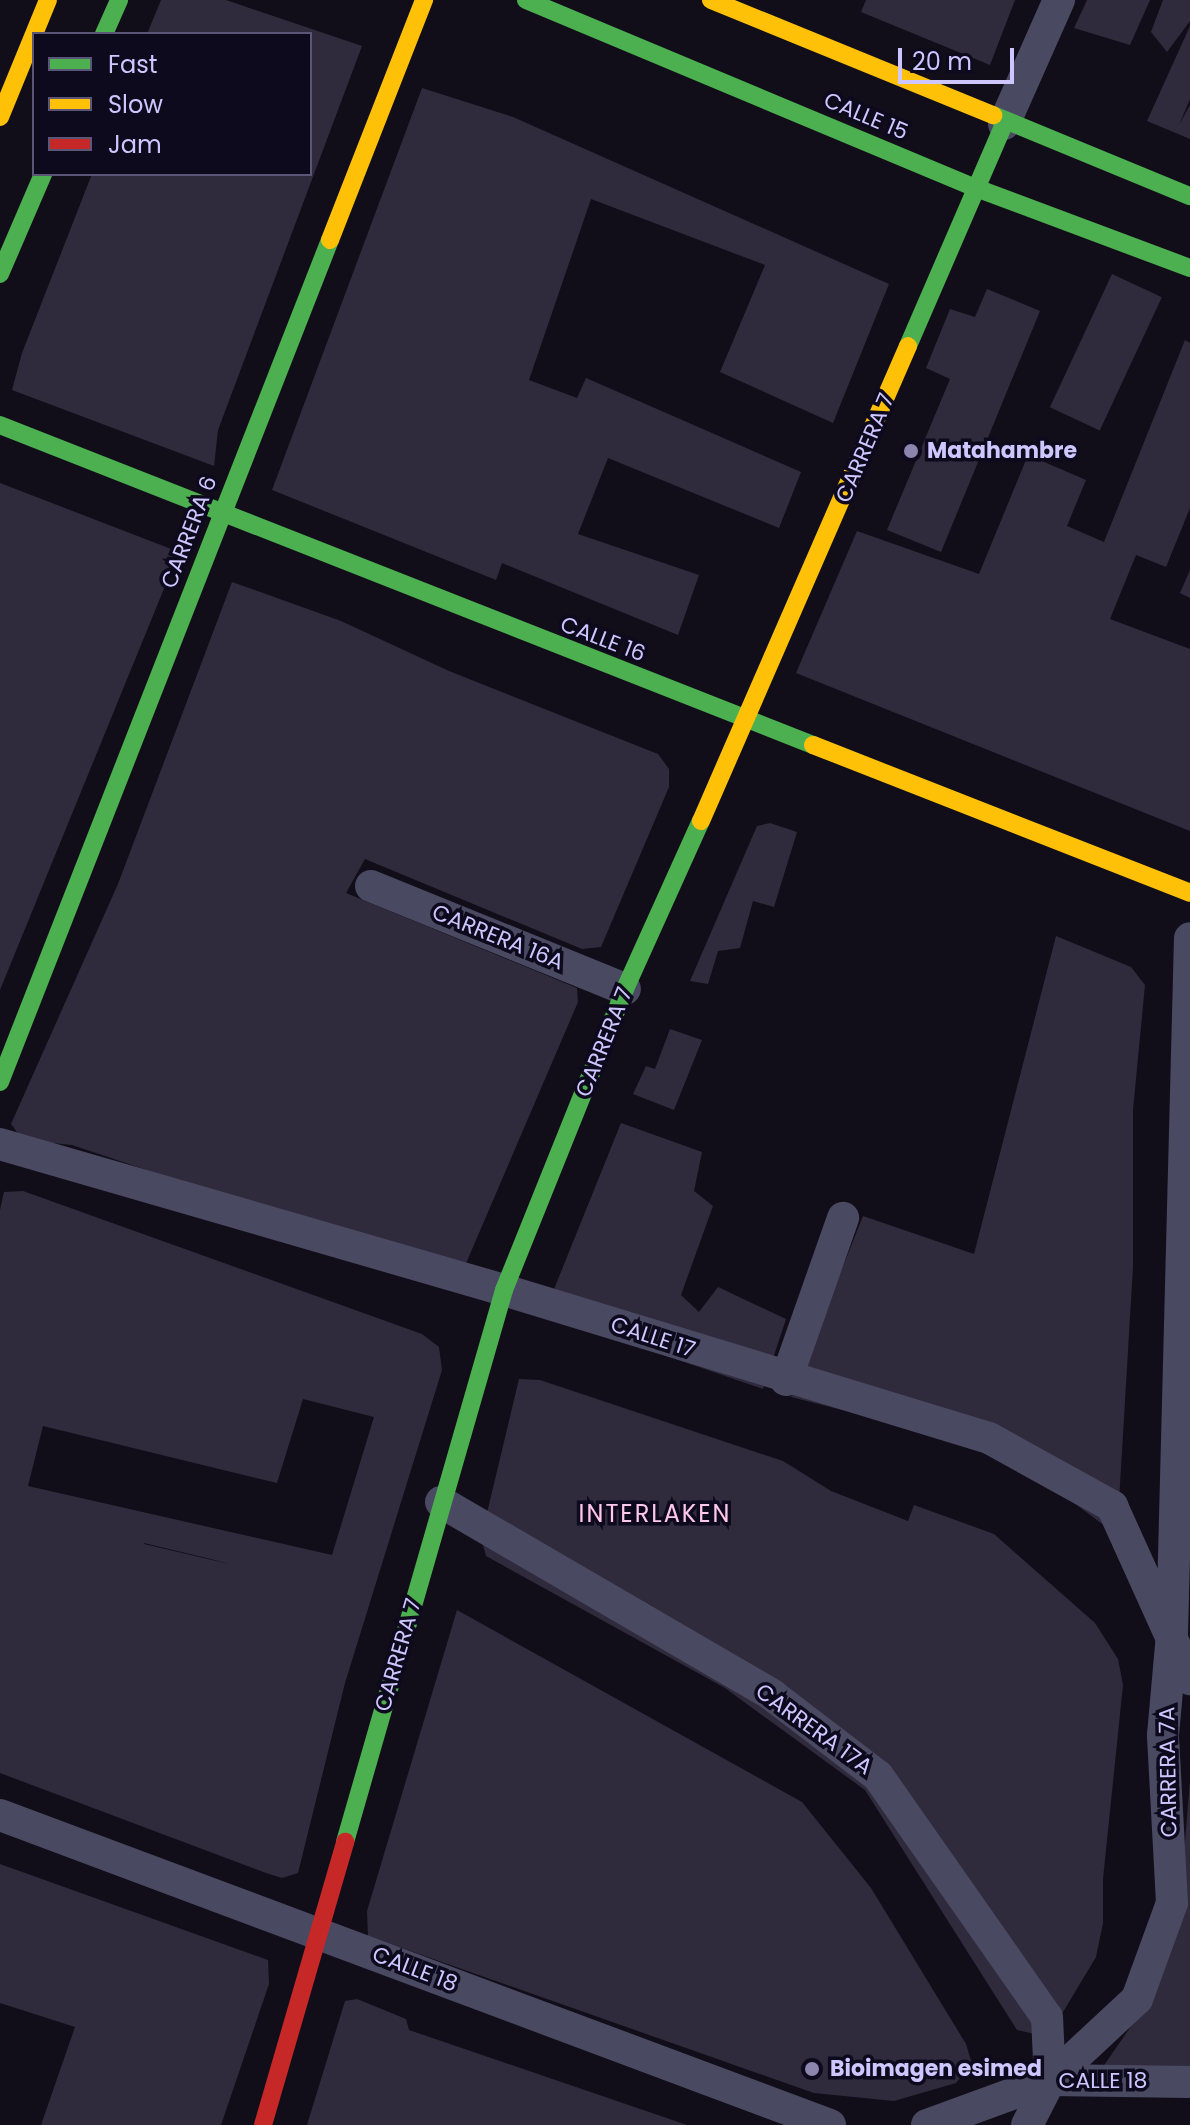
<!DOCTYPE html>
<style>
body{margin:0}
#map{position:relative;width:1190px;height:2125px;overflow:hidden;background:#110e19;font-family:Poppins,sans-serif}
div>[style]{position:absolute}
.building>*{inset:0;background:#2f2b3d;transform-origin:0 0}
.street>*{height:32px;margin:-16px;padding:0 16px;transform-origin:16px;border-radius:16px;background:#4a4962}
.fast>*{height:18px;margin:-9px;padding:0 9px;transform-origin:9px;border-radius:9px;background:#4caf50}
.slow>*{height:18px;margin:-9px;padding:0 9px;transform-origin:9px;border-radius:9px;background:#ffc107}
.jam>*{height:18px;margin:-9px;padding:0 9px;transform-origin:9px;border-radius:9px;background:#c62828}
.dots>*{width:22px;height:22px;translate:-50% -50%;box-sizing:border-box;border:4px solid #0e0a1d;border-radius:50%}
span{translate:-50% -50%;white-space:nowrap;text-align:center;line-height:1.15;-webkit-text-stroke:7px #0e0a1d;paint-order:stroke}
.street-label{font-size:22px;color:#cec6ff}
.poi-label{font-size:22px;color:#cec6ff;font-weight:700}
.left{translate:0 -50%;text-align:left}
.neighbourhood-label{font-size:24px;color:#ffc8ea;letter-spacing:2px}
.legend{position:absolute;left:32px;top:32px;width:280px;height:144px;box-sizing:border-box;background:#0e0a1d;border:2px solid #5b5577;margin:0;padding:10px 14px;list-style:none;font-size:24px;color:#cec6ff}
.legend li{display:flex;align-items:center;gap:16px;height:40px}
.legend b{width:40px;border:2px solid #5b5577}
.scale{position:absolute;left:898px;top:48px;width:116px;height:36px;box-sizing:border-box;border:4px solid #cec6ff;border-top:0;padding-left:10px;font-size:24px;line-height:28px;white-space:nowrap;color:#cec6ff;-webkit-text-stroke:6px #0e0a1d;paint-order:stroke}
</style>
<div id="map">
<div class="building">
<i style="clip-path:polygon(161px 0,226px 0,362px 46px,218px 430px,214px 466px,12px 390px,22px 353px,92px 174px,310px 174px,310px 34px,147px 34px)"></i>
<i style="clip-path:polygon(866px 0,1015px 0,990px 65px,861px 12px)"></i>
<i style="clip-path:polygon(1087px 0,1150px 0,1130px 45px,1074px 28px)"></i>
<i style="clip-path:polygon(1163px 0,1190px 0,1190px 21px,1167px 52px,1151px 32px)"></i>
<i style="clip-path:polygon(1190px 26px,1190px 99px,1179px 125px,1190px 105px,1190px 139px,1147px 121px)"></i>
<i style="clip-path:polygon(422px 88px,513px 117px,889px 284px,833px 423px,720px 372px,765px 265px,591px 199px,529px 380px,577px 398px,586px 378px,801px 472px,779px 528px,608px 458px,578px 534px,699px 575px,678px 635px,502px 563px,496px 580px,272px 490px)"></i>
<i style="left:1112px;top:274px;width:55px;height:147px;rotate:25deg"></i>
<i style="clip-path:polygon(987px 289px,1040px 311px,941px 552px,887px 530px,950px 379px,926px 368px,950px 309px,975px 317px)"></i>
<i style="clip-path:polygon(1185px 340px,1190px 343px,1190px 508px,1166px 567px,1136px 555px,1110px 619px,1190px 649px,1190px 831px,796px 673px,857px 531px,979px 574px,1028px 455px,1086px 480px,1067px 526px,1104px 542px)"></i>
<i style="clip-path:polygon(0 483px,179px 552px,0 990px)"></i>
<i style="clip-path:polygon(1190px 570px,1190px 598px,1180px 593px)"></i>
<i style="clip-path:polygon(232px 582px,341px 621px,449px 671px,658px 754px,669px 769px,669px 787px,601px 947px,582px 949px,365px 859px,346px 893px,577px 988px,578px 1002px,461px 1275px,72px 1145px,23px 1140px,11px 1124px,118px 884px)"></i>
<i style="clip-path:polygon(770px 823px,797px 832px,774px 907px,753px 901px,740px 948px,718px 951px,708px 984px,690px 981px,757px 826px)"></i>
<i style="clip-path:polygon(1056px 936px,1131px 967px,1145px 985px,1133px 1110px,1133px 1267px,1117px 1535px,1042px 1479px,945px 1436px,791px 1397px,863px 1216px,974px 1254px)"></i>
<i style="clip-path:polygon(670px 1029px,702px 1040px,674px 1110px,633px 1094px,646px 1066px,655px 1069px)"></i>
<i style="clip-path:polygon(621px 1123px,702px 1152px,694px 1191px,713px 1206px,681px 1295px,699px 1312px,718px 1287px,786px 1319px,763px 1389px,544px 1314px)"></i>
<i style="clip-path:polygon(evenodd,23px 1191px,422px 1334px,439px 1347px,442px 1370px,345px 1683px,298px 1873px,282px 1878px,266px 1873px,0 1773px,0 1210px,4px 1192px,23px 1191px,303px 1399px,374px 1417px,332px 1555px,28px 1486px,43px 1426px,277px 1483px,303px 1399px,23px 1191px,144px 1543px,211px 1559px,229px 1564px,144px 1544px,144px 1543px)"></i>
<i style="clip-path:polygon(519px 1379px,540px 1380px,783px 1461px,831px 1491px,908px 1521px,914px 1505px,994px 1534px,1095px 1623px,1118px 1659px,1123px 1685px,1103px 1879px,1103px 1923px,1096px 1957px,1048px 2037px,1017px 2030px,865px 1790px,725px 1688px,486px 1556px,481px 1538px)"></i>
<i style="clip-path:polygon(457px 1610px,802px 1802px,871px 1888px,966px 2044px,972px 2064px,956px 2083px,894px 2101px,814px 2093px,368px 1936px,367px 1911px)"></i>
<i style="clip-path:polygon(1190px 1781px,1190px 2091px,1100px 2071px,1136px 2019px,1180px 1901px)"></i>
<i style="clip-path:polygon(0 1864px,268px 1960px,269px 1984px,221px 2125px,41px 2125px,75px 2027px,0 2003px)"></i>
<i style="clip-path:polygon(357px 1999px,406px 2019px,409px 2030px,687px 2125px,307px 2125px,345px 2001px)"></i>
</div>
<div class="street">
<i style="left:1004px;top:124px;width:136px;rotate:-66.1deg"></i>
<i style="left:371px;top:886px;width:274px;rotate:22.1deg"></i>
<i style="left:0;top:1144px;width:525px;rotate:16.16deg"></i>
<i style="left:504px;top:1290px;width:507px;rotate:16.97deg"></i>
<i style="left:989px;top:1438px;width:141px;rotate:28.9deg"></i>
<i style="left:1112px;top:1506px;width:190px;rotate:65.7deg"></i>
<i style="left:786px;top:1380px;width:172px;rotate:-70.6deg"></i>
<i style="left:441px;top:1502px;width:383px;rotate:30.2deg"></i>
<i style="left:772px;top:1695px;width:133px;rotate:37.4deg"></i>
<i style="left:878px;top:1776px;width:294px;rotate:55deg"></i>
<i style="left:1047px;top:2017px;width:63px;rotate:87.3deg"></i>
<i style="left:0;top:1815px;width:886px;rotate:20.48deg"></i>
<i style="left:927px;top:2125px;width:131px;rotate:-20.1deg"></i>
<i style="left:1050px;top:2080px;width:140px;rotate:0.8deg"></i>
<i style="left:1027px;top:2125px;width:51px;rotate:-62.9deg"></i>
<i style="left:1050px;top:2080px;width:119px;rotate:-43deg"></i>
<i style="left:1137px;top:1999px;width:102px;rotate:-70deg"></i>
<i style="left:1172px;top:1903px;width:168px;rotate:-93.1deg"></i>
<i style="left:1163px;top:1735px;width:101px;rotate:-84.9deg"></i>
<i style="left:1172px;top:1634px;width:696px;rotate:-88.52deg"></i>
</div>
<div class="fast">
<i style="left:526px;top:0;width:488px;rotate:22.7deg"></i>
<i style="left:976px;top:188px;width:228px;rotate:20.5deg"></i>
<i style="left:104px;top:34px;width:37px;rotate:-66deg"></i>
<i style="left:993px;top:115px;width:213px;rotate:22.4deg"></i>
<i style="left:0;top:274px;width:109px;rotate:-66.7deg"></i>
<i style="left:908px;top:346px;width:242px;rotate:-66.6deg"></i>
<i style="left:0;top:425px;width:874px;rotate:21.48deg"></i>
<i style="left:0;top:1082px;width:904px;rotate:-68.6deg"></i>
<i style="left:345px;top:1842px;width:574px;rotate:-73.93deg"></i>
<i style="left:504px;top:1290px;width:324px;rotate:-68.1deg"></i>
<i style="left:625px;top:989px;width:184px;rotate:-65.7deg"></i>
</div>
<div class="slow">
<i style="left:711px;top:0;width:305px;rotate:22.2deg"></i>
<i style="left:0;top:117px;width:126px;rotate:-67.7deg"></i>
<i style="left:330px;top:240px;width:258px;rotate:-68.6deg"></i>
<i style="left:813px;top:745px;width:405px;rotate:21.4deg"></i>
<i style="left:701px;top:821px;width:518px;rotate:-66.45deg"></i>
</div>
<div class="jam">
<i style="left:263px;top:2125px;width:295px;rotate:-73.8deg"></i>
</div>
<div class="dots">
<i style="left:911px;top:451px;background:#8c86ae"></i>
<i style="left:812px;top:2069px;background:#8c86ae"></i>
</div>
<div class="street-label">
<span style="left:866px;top:116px;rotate:23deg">CALLE 15</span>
<span style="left:865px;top:448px;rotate:-67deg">CARRERA 7</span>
<span style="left:189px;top:532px;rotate:-69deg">CARRERA 6</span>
<span style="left:603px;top:639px;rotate:21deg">CALLE 16</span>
<span style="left:498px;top:937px;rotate:22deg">CARRERA 16A</span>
<span style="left:604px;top:1042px;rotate:-68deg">CARRERA 7</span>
<span style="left:653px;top:1337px;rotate:18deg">CALLE 17</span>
<span style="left:398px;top:1655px;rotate:-74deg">CARRERA 7</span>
<span style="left:814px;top:1729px;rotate:36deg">CARRERA 17A</span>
<span style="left:1168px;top:1772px;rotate:-91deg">CARRERA 7A</span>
<span style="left:415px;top:1969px;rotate:21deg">CALLE 18</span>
<span style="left:1103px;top:2081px">CALLE 18</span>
</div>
<div class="poi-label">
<span class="left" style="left:927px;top:451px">Matahambre</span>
<span class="left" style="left:830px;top:2069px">Bioimagen esimed</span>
</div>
<div class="neighbourhood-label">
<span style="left:655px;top:1514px">INTERLAKEN</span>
</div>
<ul class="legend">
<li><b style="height:10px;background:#4caf50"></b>Fast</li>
<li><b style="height:10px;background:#ffc107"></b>Slow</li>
<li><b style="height:10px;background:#c62828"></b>Jam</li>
</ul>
<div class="scale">20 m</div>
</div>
